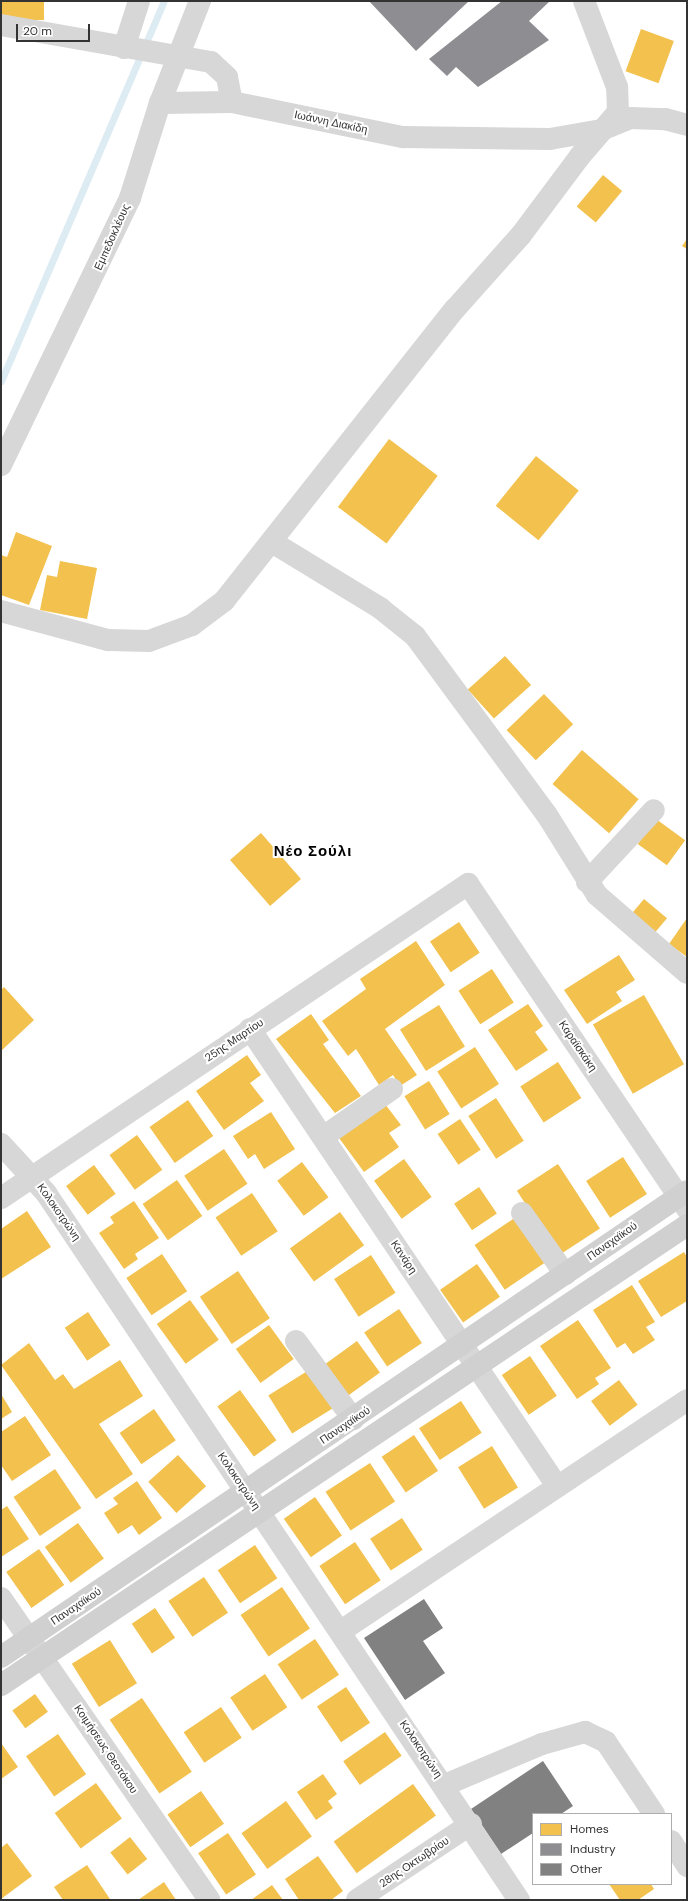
<!DOCTYPE html>
<meta charset="utf-8">
<style>
body{margin:0}
#map{position:relative;width:688px;height:1901px;overflow:hidden;background:#fff;font-family:"DM Sans",sans-serif}
div>[style]{position:absolute}
.homes>*{inset:0;background:#f2c14e;transform-origin:0 0}
.industry>*{inset:0;background:#8d8d92}
.stream>*{height:7px;margin:-3.5px;padding:0 3.5px;transform-origin:3.5px;border-radius:3.5px;background:#ddebf3}
.building>*{inset:0;background:#818181}
.minor>*{height:22px;margin:-11px;padding:0 11px;transform-origin:11px;border-radius:11px;background:#d7d7d7}
.tertiary>*{height:22px;margin:-11px;padding:0 11px;transform-origin:11px;border-radius:11px;background:#d7d7d7}
.secondary>*{height:22px;margin:-11px;padding:0 11px;transform-origin:11px;border-radius:11px;background:#d0d0d0}
span{translate:-50% -50%;white-space:nowrap;text-align:center;line-height:1.15;-webkit-text-stroke:4px #fff;paint-order:stroke}
.street-label{font-size:11px;color:#333}
.district-label{font-size:15px;color:#000;font-weight:700;letter-spacing:1px}
.frame{position:absolute;inset:0;border:2px solid #333;pointer-events:none}
.legend{position:absolute;left:532px;top:1813px;width:140px;height:72px;box-sizing:border-box;background:#fff;border:1px solid #adadad;margin:0;padding:5px 7px;list-style:none;font-size:12px;color:#333}
.legend li{display:flex;align-items:center;gap:8px;height:20px}
.legend b{width:20px;border:1px solid #adadad}
.scale{position:absolute;left:16px;top:24px;width:74px;height:18px;box-sizing:border-box;border:2px solid #333;border-top:0;padding-left:5px;font-size:12px;line-height:14px;white-space:nowrap;color:#333;-webkit-text-stroke:3px #fff;paint-order:stroke}
</style>
<div id="map">
<div class="homes">
<i style="left:1px;top:1px;width:43px;height:19px"></i>
<i style="left:641px;top:29px;width:35px;height:45px;rotate:20deg"></i>
<i style="left:603px;top:175px;width:25px;height:41px;rotate:40deg"></i>
<i style="clip-path:polygon(687px 239px,687px 249px,682px 246px)"></i>
<i style="left:389px;top:439px;width:61px;height:85px;rotate:37deg"></i>
<i style="left:536px;top:456px;width:55px;height:64px;rotate:39deg"></i>
<i style="clip-path:polygon(16px 532px,52px 546px,29px 605px,1px 595px,1px 555px,7px 557px)"></i>
<i style="clip-path:polygon(60px 561px,97px 568px,87px 619px,40px 610px,47px 575px,57px 577px)"></i>
<i style="left:505px;top:656px;width:39px;height:50px;rotate:48deg"></i>
<i style="left:544px;top:694px;width:42px;height:52px;rotate:46deg"></i>
<i style="left:582px;top:750px;width:75px;height:45px;rotate:41deg"></i>
<i style="left:656px;top:819px;width:36px;height:31px;rotate:36deg"></i>
<i style="left:261px;top:833px;width:61px;height:41px;rotate:49deg"></i>
<i style="left:644px;top:899px;width:30px;height:18px;rotate:40deg"></i>
<i style="clip-path:polygon(687px 918px,687px 957px,669px 944px)"></i>
<i style="left:459px;top:922px;width:37px;height:35px;rotate:56deg"></i>
<i style="clip-path:polygon(416px 941px,445px 985px,385px 1029px,417px 1075px,400px 1086px,393px 1075px,379px 1085px,356px 1049px,348px 1056px,322px 1021px,366px 989px,360px 979px)"></i>
<i style="clip-path:polygon(619px 955px,635px 980px,616px 992px,622px 1001px,587px 1024px,564px 990px)"></i>
<i style="left:492px;top:969px;width:40px;height:40px;rotate:57deg"></i>
<i style="clip-path:polygon(4px 987px,34px 1020px,1px 1051px,1px 990px)"></i>
<i style="left:644px;top:995px;width:80px;height:59px;rotate:60deg"></i>
<i style="clip-path:polygon(528px 1004px,543px 1026px,535px 1032px,548px 1050px,516px 1071px,488px 1030px)"></i>
<i style="left:439px;top:1005px;width:49px;height:46px;rotate:58deg"></i>
<i style="clip-path:polygon(311px 1014px,329px 1040px,323px 1044px,361px 1096px,335px 1113px,276px 1039px)"></i>
<i style="left:475px;top:1047px;width:44px;height:45px;rotate:57deg"></i>
<i style="clip-path:polygon(247px 1055px,261px 1075px,250px 1083px,264px 1101px,224px 1130px,196px 1091px)"></i>
<i style="left:558px;top:1062px;width:43px;height:45px;rotate:57deg"></i>
<i style="left:429px;top:1081px;width:39px;height:29px;rotate:58deg"></i>
<i style="left:496px;top:1098px;width:51px;height:33px;rotate:57deg"></i>
<i style="left:188px;top:1100px;width:44px;height:47px;rotate:55deg"></i>
<i style="clip-path:polygon(385px 1104px,401px 1125px,389px 1133px,399px 1147px,364px 1172px,339px 1138px)"></i>
<i style="clip-path:polygon(271px 1112px,295px 1149px,264px 1169px,255px 1154px,248px 1159px,233px 1136px)"></i>
<i style="left:460px;top:1119px;width:37px;height:27px;rotate:56deg"></i>
<i style="left:137px;top:1135px;width:43px;height:34px;rotate:54deg"></i>
<i style="left:224px;top:1149px;width:42px;height:48px;rotate:56deg"></i>
<i style="left:623px;top:1157px;width:44px;height:44px;rotate:57deg"></i>
<i style="left:404px;top:1159px;width:47px;height:37px;rotate:54deg"></i>
<i style="left:302px;top:1162px;width:44px;height:31px;rotate:53deg"></i>
<i style="left:558px;top:1164px;width:77px;height:49px;rotate:57deg"></i>
<i style="left:94px;top:1165px;width:36px;height:35px;rotate:53deg"></i>
<i style="left:177px;top:1180px;width:44px;height:42px;rotate:55deg"></i>
<i style="left:479px;top:1187px;width:32px;height:30px;rotate:56deg"></i>
<i style="left:252px;top:1193px;width:46px;height:44px;rotate:56deg"></i>
<i style="clip-path:polygon(134px 1201px,159px 1238px,135px 1254px,138px 1259px,124px 1269px,99px 1233px,114px 1223px,110px 1217px)"></i>
<i style="clip-path:polygon(27px 1211px,51px 1247px,1px 1279px,1px 1229px)"></i>
<i style="left:340px;top:1212px;width:41px;height:62px;rotate:54deg"></i>
<i style="left:516px;top:1217px;width:54px;height:50px;rotate:56deg"></i>
<i style="clip-path:polygon(684px 1252px,687px 1257px,687px 1301px,661px 1317px,638px 1281px)"></i>
<i style="left:162px;top:1254px;width:45px;height:43px;rotate:56deg"></i>
<i style="left:371px;top:1255px;width:45px;height:44px;rotate:57deg"></i>
<i style="left:477px;top:1264px;width:40px;height:45px;rotate:55deg"></i>
<i style="left:238px;top:1271px;width:57px;height:46px;rotate:56deg"></i>
<i style="clip-path:polygon(632px 1285px,655px 1322px,646px 1327px,655px 1340px,633px 1354px,625px 1343px,617px 1348px,593px 1310px)"></i>
<i style="left:190px;top:1300px;width:49px;height:41px;rotate:54deg"></i>
<i style="left:399px;top:1309px;width:41px;height:42px;rotate:56deg"></i>
<i style="left:88px;top:1312px;width:40px;height:28px;rotate:56deg"></i>
<i style="clip-path:polygon(578px 1320px,611px 1368px,595px 1378px,599px 1384px,577px 1399px,540px 1346px)"></i>
<i style="left:269px;top:1325px;width:42px;height:41px;rotate:54deg"></i>
<i style="left:357px;top:1341px;width:39px;height:40px;rotate:54deg"></i>
<i style="clip-path:polygon(29px 1343px,55px 1380px,63px 1374px,74px 1389px,120px 1360px,143px 1396px,99px 1424px,133px 1474px,96px 1499px,1px 1365px)"></i>
<i style="left:530px;top:1356px;width:48px;height:34px;rotate:56deg"></i>
<i style="left:309px;top:1370px;width:45px;height:48px;rotate:58deg"></i>
<i style="left:619px;top:1380px;width:31px;height:35px;rotate:53deg"></i>
<i style="left:240px;top:1390px;width:62px;height:28px;rotate:54deg"></i>
<i style="clip-path:polygon(1px 1394px,12px 1412px,1px 1419px)"></i>
<i style="left:461px;top:1401px;width:38px;height:50px;rotate:57deg"></i>
<i style="left:154px;top:1409px;width:38px;height:42px;rotate:55deg"></i>
<i style="clip-path:polygon(25px 1416px,51px 1455px,12px 1481px,1px 1465px,1px 1432px)"></i>
<i style="left:414px;top:1435px;width:43px;height:39px;rotate:56deg"></i>
<i style="left:492px;top:1446px;width:49px;height:40px;rotate:58deg"></i>
<i style="left:178px;top:1455px;width:42px;height:40px;rotate:48deg"></i>
<i style="left:370px;top:1463px;width:46px;height:53px;rotate:57deg"></i>
<i style="left:55px;top:1469px;width:47px;height:50px;rotate:56deg"></i>
<i style="clip-path:polygon(137px 1481px,162px 1518px,139px 1535px,132px 1525px,118px 1534px,104px 1513px,118px 1504px,113px 1498px)"></i>
<i style="left:315px;top:1497px;width:47px;height:38px;rotate:55deg"></i>
<i style="clip-path:polygon(7px 1506px,29px 1539px,1px 1557px,1px 1510px)"></i>
<i style="left:402px;top:1518px;width:38px;height:38px;rotate:57deg"></i>
<i style="left:78px;top:1523px;width:44px;height:41px;rotate:54deg"></i>
<i style="left:355px;top:1542px;width:46px;height:43px;rotate:56deg"></i>
<i style="left:255px;top:1545px;width:40px;height:45px;rotate:56deg"></i>
<i style="left:39px;top:1549px;width:44px;height:40px;rotate:55deg"></i>
<i style="left:204px;top:1577px;width:43px;height:43px;rotate:56deg"></i>
<i style="left:282px;top:1587px;width:50px;height:50px;rotate:56deg"></i>
<i style="left:155px;top:1608px;width:36px;height:28px;rotate:56deg"></i>
<i style="left:315px;top:1639px;width:43px;height:45px;rotate:56deg"></i>
<i style="left:110px;top:1640px;width:51px;height:45px;rotate:58deg"></i>
<i style="left:265px;top:1674px;width:40px;height:42px;rotate:56deg"></i>
<i style="left:346px;top:1687px;width:43px;height:35px;rotate:56deg"></i>
<i style="left:35px;top:1694px;width:22px;height:28px;rotate:54deg"></i>
<i style="left:142px;top:1698px;width:89px;height:39px;rotate:56deg"></i>
<i style="left:221px;top:1707px;width:37px;height:45px;rotate:56deg"></i>
<i style="left:385px;top:1732px;width:29px;height:51px;rotate:55deg"></i>
<i style="left:58px;top:1734px;width:49px;height:39px;rotate:55deg"></i>
<i style="clip-path:polygon(1px 1743px,18px 1767px,1px 1779px)"></i>
<i style="clip-path:polygon(323px 1774px,337px 1794px,328px 1801px,333px 1808px,316px 1820px,297px 1792px)"></i>
<i style="left:96px;top:1783px;width:44px;height:51px;rotate:54deg"></i>
<i style="left:413px;top:1784px;width:39px;height:98px;rotate:54deg"></i>
<i style="left:201px;top:1791px;width:40px;height:41px;rotate:55deg"></i>
<i style="left:286px;top:1801px;width:44px;height:55px;rotate:54deg"></i>
<i style="left:228px;top:1833px;width:50px;height:36px;rotate:56deg"></i>
<i style="left:130px;top:1837px;width:28px;height:25px;rotate:52deg"></i>
<i style="clip-path:polygon(7px 1843px,32px 1876px,1px 1899px,1px 1848px)"></i>
<i style="clip-path:polygon(318px 1856px,343px 1891px,331px 1900px,299px 1900px,285px 1879px)"></i>
<i style="clip-path:polygon(87px 1865px,110px 1899px,63px 1900px,54px 1887px)"></i>
<i style="clip-path:polygon(164px 1882px,176px 1900px,138px 1900px)"></i>
<i style="clip-path:polygon(609px 1884px,651px 1884px,654px 1889px,638px 1900px,620px 1900px)"></i>
<i style="clip-path:polygon(272px 1885px,283px 1900px,251px 1900px)"></i>
</div>
<div class="industry">
<i style="clip-path:polygon(369px 1px,469px 1px,416px 51px)"></i>
<i style="clip-path:polygon(502px 1px,550px 1px,529px 21px,549px 40px,478px 87px,456px 67px,447px 76px,429px 59px)"></i>
</div>
<div class="stream">
<i style="left:1px;top:381px;width:413px;rotate:-66.8deg"></i>
</div>
<div class="building">
<i style="clip-path:polygon(424px 1599px,443px 1628px,423px 1641px,445px 1673px,405px 1700px,364px 1638px)"></i>
<i style="clip-path:polygon(543px 1761px,573px 1806px,561px 1814px,533px 1814px,533px 1833px,501px 1854px,471px 1809px)"></i>
</div>
<div class="minor">
<i style="left:124px;top:48px;width:49px;rotate:-72.3deg"></i>
<i style="left:272px;top:542px;width:127px;rotate:31.4deg"></i>
<i style="left:380px;top:608px;width:45px;rotate:38.7deg"></i>
<i style="left:415px;top:636px;width:222px;rotate:53.6deg"></i>
<i style="left:547px;top:815px;width:94px;rotate:58deg"></i>
<i style="left:597px;top:895px;width:119px;rotate:40.9deg"></i>
<i style="left:1px;top:611px;width:111px;rotate:15.2deg"></i>
<i style="left:108px;top:640px;width:41px;rotate:1.4deg"></i>
<i style="left:149px;top:641px;width:46px;rotate:-20.4deg"></i>
<i style="left:192px;top:625px;width:40px;rotate:-37deg"></i>
<i style="left:224px;top:601px;width:372px;rotate:-51.7deg"></i>
<i style="left:455px;top:309px;width:99px;rotate:-48.3deg"></i>
<i style="left:521px;top:235px;width:99px;rotate:-53.2deg"></i>
<i style="left:580px;top:156px;width:58px;rotate:-49.2deg"></i>
<i style="left:618px;top:112px;width:25px;rotate:-92deg"></i>
<i style="left:617px;top:87px;width:92px;rotate:-111deg"></i>
<i style="left:587px;top:882px;width:98px;rotate:-47.1deg"></i>
<i style="left:250px;top:1029px;width:551px;rotate:56.11deg"></i>
<i style="left:323px;top:1137px;width:84px;rotate:-34.8deg"></i>
<i style="left:1px;top:1144px;width:67px;rotate:47.4deg"></i>
<i style="left:46px;top:1193px;width:851px;rotate:56.22deg"></i>
<i style="left:1px;top:1198px;width:563px;rotate:-33.92deg"></i>
<i style="left:468px;top:884px;width:392px;rotate:56deg"></i>
<i style="left:522px;top:1213px;width:75px;rotate:54.8deg"></i>
<i style="left:296px;top:1341px;width:97px;rotate:53.8deg"></i>
<i style="left:1px;top:1598px;width:367px;rotate:55.4deg"></i>
<i style="left:341px;top:1631px;width:416px;rotate:-33.7deg"></i>
<i style="left:445px;top:1785px;width:105px;rotate:-22.9deg"></i>
<i style="left:542px;top:1744px;width:45px;rotate:-15.6deg"></i>
<i style="left:585px;top:1732px;width:23px;rotate:25deg"></i>
<i style="left:606px;top:1742px;width:87px;rotate:56.3deg"></i>
<i style="left:671px;top:1841px;width:30px;rotate:57deg"></i>
<i style="left:357px;top:1900px;width:137px;rotate:-33.7deg"></i>
</div>
<div class="tertiary">
<i style="left:1px;top:25px;width:213px;rotate:10deg"></i>
<i style="left:211px;top:62px;width:22px;rotate:43deg"></i>
<i style="left:227px;top:77px;width:25px;rotate:79deg"></i>
<i style="left:232px;top:102px;width:175px;rotate:11.6deg"></i>
<i style="left:403px;top:137px;width:147px;rotate:0.8deg"></i>
<i style="left:550px;top:139px;width:52px;rotate:-10deg"></i>
<i style="left:601px;top:130px;width:31px;rotate:-22deg"></i>
<i style="left:630px;top:118px;width:35px;rotate:2deg"></i>
<i style="left:665px;top:119px;width:23px;rotate:15deg"></i>
<i style="left:160px;top:103px;width:72px;rotate:-0.8deg"></i>
<i style="left:1px;top:465px;width:297px;rotate:-64.2deg"></i>
<i style="left:130px;top:198px;width:100px;rotate:-72.5deg"></i>
<i style="left:160px;top:103px;width:110px;rotate:-68.6deg"></i>
</div>
<div class="secondary">
<i style="left:1px;top:1657px;width:829px;rotate:-34.19deg"></i>
<i style="left:1px;top:1685px;width:826px;rotate:-33.84deg"></i>
</div>
<div class="street-label">
<span style="left:331px;top:122px;rotate:12deg">Ιωάννη Διακίδη</span>
<span style="left:112px;top:237px;rotate:-66deg">Εμπεδοκλέους</span>
<span style="left:234px;top:1040px;rotate:-34deg">25ης Μαρτίου</span>
<span style="left:578px;top:1046px;rotate:56deg">Καραϊσκάκη</span>
<span style="left:59px;top:1212px;rotate:55deg">Κολοκοτρώνη</span>
<span style="left:612px;top:1241px;rotate:-35deg">Παναχαϊκού</span>
<span style="left:404px;top:1257px;rotate:56deg">Κανάρη</span>
<span style="left:345px;top:1425px;rotate:-34deg">Παναχαϊκού</span>
<span style="left:239px;top:1481px;rotate:56deg">Κολοκοτρώνη</span>
<span style="left:76px;top:1606px;rotate:-34deg">Παναχαϊκού</span>
<span style="left:106px;top:1749px;rotate:56deg">Κοιμήσεως Θεοτόκου</span>
<span style="left:421px;top:1749px;rotate:56deg">Κολοκοτρώνη</span>
<span style="left:414px;top:1862px;rotate:-34deg">28ης Οκτωβρίου</span>
</div>
<div class="district-label">
<span style="left:313px;top:852px">Νέο Σούλι</span>
</div>
<div class="frame"></div>
<ul class="legend">
<li><b style="height:11px;background:#f2c14e"></b>Homes</li>
<li><b style="height:11px;background:#8d8d92"></b>Industry</li>
<li><b style="height:11px;background:#818181"></b>Other</li>
</ul>
<div class="scale">20 m</div>
</div>
